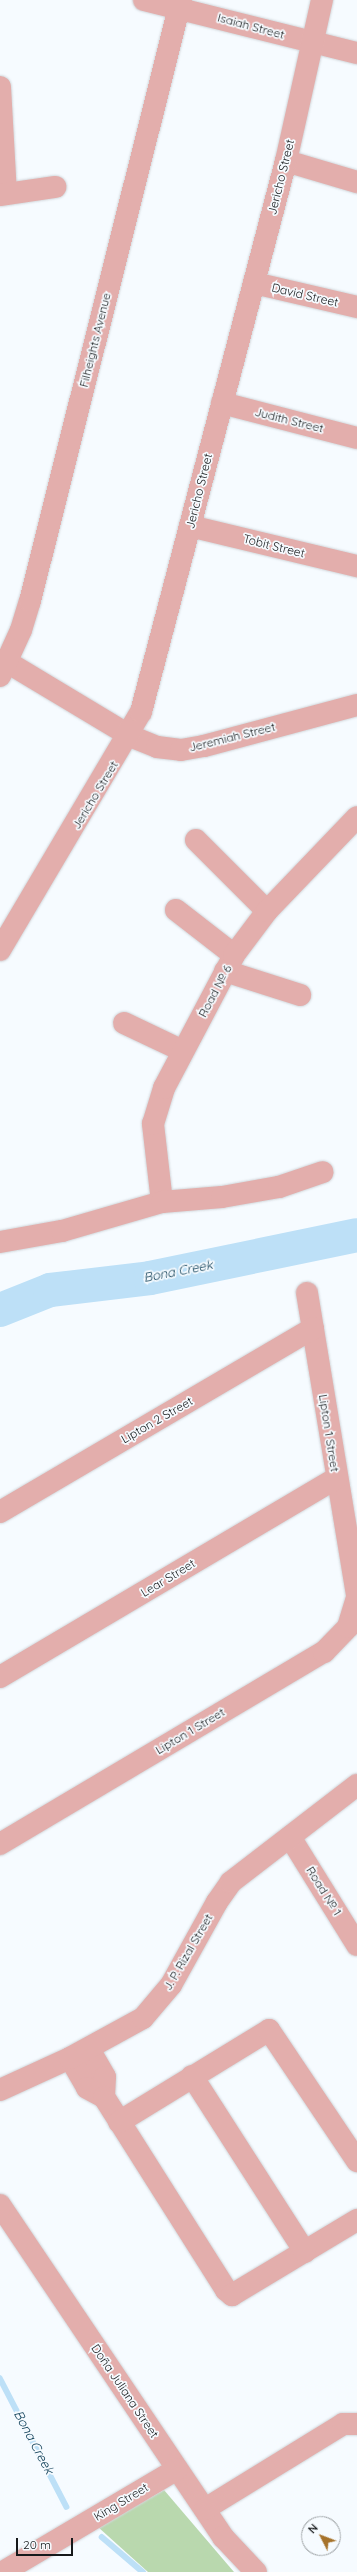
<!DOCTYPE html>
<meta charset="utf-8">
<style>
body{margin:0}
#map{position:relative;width:357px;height:2572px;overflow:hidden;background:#f6fbff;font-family:Quicksand,sans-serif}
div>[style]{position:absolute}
.green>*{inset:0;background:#b9d8ae}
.stream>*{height:5.5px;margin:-2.75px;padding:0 2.75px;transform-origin:2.75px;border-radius:2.75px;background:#bde0f7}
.river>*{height:34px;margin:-17px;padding:0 17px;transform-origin:17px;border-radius:17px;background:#bde0f7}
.roads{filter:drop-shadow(0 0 1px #d2d7db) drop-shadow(0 0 1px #d2d7db)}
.minor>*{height:22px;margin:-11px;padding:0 11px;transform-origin:11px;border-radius:11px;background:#e3aeac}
span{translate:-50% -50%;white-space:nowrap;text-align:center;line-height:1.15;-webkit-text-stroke:3.5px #f6fbff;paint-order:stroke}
.street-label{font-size:12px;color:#16191b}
.water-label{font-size:13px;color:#0c3d56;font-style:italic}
.north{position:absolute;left:301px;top:2516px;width:40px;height:40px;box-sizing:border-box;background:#f6fbff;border:1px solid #9ca1a4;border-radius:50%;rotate:312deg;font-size:11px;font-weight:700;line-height:16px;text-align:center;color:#16191b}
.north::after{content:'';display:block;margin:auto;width:14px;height:18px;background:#a6732b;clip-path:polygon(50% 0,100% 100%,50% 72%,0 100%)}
.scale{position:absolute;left:16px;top:2538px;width:57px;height:18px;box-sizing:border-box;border:2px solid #16191b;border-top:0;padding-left:5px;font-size:12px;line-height:14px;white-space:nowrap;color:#16191b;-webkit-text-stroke:3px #f6fbff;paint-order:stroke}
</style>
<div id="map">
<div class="green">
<i style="clip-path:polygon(164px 2490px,234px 2572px,148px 2572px,98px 2527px)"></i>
</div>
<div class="stream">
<i style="left:0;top:2378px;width:145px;rotate:62.6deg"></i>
<i style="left:102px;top:2537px;width:54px;rotate:40.5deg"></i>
</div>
<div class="river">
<i style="left:0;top:1310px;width:54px;rotate:-21.8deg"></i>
<i style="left:50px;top:1290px;width:101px;rotate:-6.8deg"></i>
<i style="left:150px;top:1278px;width:211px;rotate:-11.7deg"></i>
</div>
<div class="roads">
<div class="minor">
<i style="left:144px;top:0;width:219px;rotate:14deg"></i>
<i style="left:0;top:87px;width:107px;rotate:86.8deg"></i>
<i style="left:286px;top:161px;width:74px;rotate:16.5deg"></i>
<i style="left:0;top:195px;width:56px;rotate:-8.3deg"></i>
<i style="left:254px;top:283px;width:106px;rotate:13.1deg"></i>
<i style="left:222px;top:403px;width:139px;rotate:14.5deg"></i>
<i style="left:190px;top:526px;width:172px;rotate:13.5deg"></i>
<i style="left:7px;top:662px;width:144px;rotate:31deg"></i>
<i style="left:130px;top:736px;width:29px;rotate:22deg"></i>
<i style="left:157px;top:747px;width:24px;rotate:7deg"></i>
<i style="left:181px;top:750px;width:23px;rotate:-10deg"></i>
<i style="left:204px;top:746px;width:158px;rotate:-15deg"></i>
<i style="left:0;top:676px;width:51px;rotate:-65.5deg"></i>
<i style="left:21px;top:630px;width:30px;rotate:-73deg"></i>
<i style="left:30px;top:601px;width:620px;rotate:-75.9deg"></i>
<i style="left:196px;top:840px;width:100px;rotate:45deg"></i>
<i style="left:176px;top:910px;width:73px;rotate:37.8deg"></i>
<i style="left:0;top:950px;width:277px;rotate:-59.4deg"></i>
<i style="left:141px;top:712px;width:570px;rotate:-75.26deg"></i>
<i style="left:286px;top:161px;width:165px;rotate:-77.4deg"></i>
<i style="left:225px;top:971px;width:79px;rotate:17.7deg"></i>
<i style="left:124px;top:1023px;width:65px;rotate:25.4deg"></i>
<i style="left:162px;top:1202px;width:79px;rotate:-96.6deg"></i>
<i style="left:153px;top:1124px;width:38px;rotate:-73deg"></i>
<i style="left:164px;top:1088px;width:150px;rotate:-62.2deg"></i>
<i style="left:234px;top:955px;width:55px;rotate:-53.1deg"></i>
<i style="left:267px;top:911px;width:130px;rotate:-46.2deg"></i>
<i style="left:0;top:1242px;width:63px;rotate:-10.1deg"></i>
<i style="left:62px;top:1231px;width:104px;rotate:-16.2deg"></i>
<i style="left:162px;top:1202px;width:60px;rotate:-4.8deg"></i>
<i style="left:222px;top:1197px;width:58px;rotate:-10deg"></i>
<i style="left:279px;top:1187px;width:46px;rotate:-18.8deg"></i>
<i style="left:307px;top:1293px;width:306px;rotate:80.6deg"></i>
<i style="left:0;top:1512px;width:363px;rotate:-30.4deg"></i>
<i style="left:0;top:1677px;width:391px;rotate:-30.6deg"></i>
<i style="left:290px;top:1837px;width:127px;rotate:58.2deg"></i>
<i style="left:0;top:1844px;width:377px;rotate:-30.7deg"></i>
<i style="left:324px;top:1652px;width:35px;rotate:-46deg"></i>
<i style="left:348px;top:1627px;width:30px;rotate:-73deg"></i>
<i style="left:89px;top:2049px;width:32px;rotate:60deg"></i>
<i style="left:105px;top:2077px;width:20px;rotate:93deg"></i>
<i style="left:70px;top:2058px;width:34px;rotate:60deg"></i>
<i style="left:87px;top:2088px;width:19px;rotate:28deg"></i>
<i style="left:104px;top:2097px;width:228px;rotate:57.7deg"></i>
<i style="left:226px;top:2290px;width:8px;rotate:40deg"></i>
<i style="left:232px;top:2295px;width:146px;rotate:-31deg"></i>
<i style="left:192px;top:2076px;width:209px;rotate:57.3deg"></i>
<i style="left:0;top:2090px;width:77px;rotate:-24.6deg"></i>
<i style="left:70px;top:2058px;width:83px;rotate:-28.7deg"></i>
<i style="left:143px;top:2018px;width:43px;rotate:-49.7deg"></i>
<i style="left:171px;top:1985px;width:95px;rotate:-61deg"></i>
<i style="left:217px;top:1902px;width:24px;rotate:-55deg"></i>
<i style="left:231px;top:1882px;width:159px;rotate:-37.6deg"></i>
<i style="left:119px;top:2122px;width:176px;rotate:-31.5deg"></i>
<i style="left:269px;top:2030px;width:158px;rotate:56.1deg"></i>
<i style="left:0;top:2205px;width:400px;rotate:56.1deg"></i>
<i style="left:223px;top:2537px;width:48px;rotate:46.7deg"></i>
<i style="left:205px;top:2509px;width:162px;rotate:-31.6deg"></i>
<i style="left:343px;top:2424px;width:14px"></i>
<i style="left:3px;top:2572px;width:202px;rotate:-30.6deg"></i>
</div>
</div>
<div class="street-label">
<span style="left:251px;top:26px;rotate:15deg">Isaiah Street</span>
<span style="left:281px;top:177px;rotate:-76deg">Jericho Street</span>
<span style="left:305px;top:295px;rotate:13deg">David Street</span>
<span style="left:95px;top:340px;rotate:-76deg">Filheights Avenue</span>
<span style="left:289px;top:420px;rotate:14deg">Judith Street</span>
<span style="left:199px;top:491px;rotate:-76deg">Jericho Street</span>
<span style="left:274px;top:546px;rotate:14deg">Tobit Street</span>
<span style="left:232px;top:737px;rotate:-14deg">Jeremiah Street</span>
<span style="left:95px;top:795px;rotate:-59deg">Jericho Street</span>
<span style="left:215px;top:991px;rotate:-62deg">Road № 6</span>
<span style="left:157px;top:1420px;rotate:-30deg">Lipton 2 Street</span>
<span style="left:329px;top:1433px;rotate:81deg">Lipton 1 Street</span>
<span style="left:168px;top:1578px;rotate:-31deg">Lear Street</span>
<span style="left:190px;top:1731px;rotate:-31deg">Lipton 1 Street</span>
<span style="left:324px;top:1891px;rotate:58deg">Road № 1</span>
<span style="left:188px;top:1952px;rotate:-60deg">J. P. Rizal Street</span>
<span style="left:125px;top:2391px;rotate:56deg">Doña Juliana Street</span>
<span style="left:121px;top:2502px;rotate:-31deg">King Street</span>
</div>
<div class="water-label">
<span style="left:178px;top:1271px;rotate:-11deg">Bona Creek</span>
<span style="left:34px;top:2442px;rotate:62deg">Bona Creek</span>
</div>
<div class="north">N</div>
<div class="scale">20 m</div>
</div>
